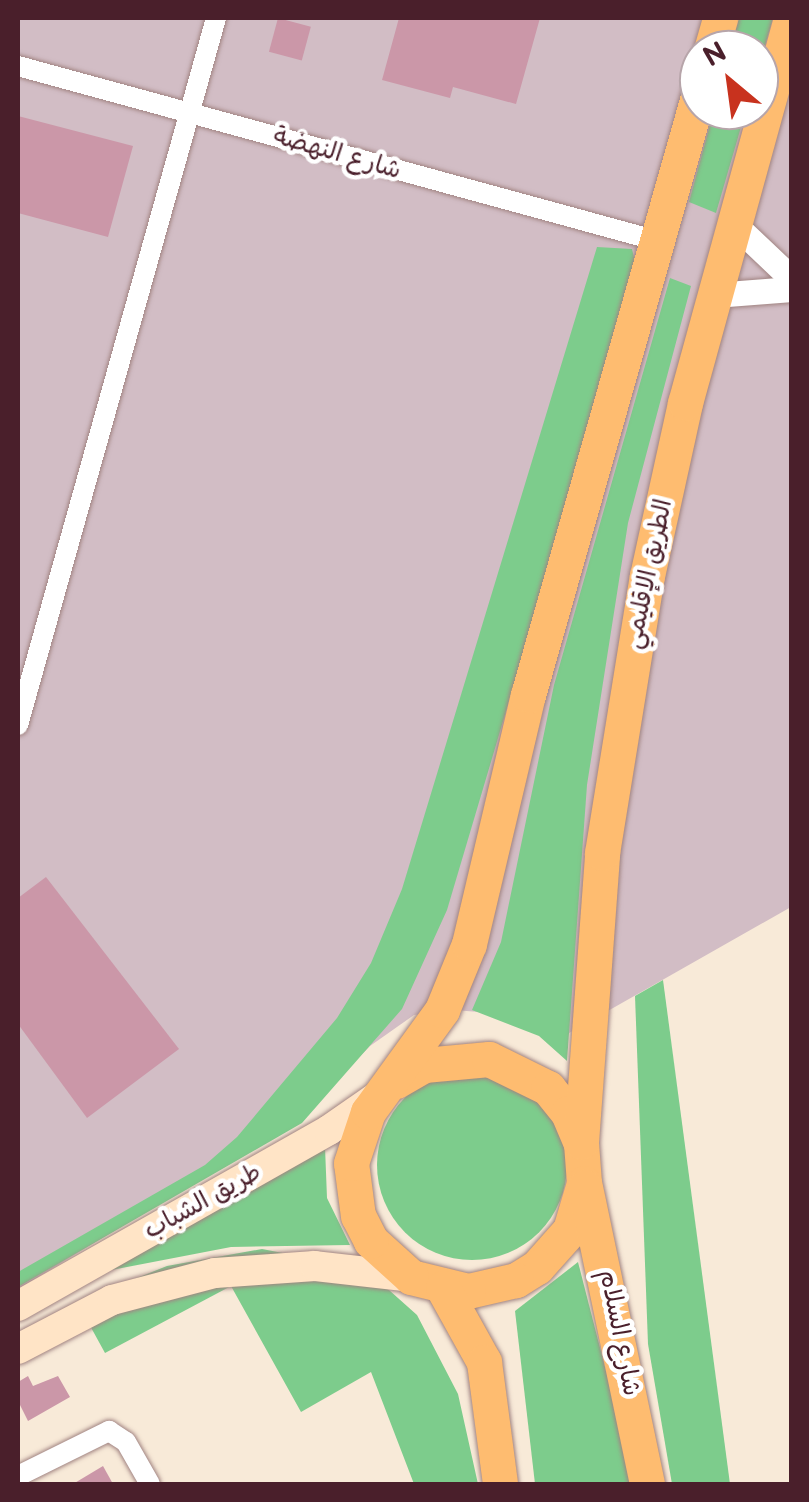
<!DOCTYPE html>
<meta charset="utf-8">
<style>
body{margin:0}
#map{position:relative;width:809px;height:1502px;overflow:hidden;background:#f8ead8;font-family:"Balsamiq Sans","Playpen Sans Arabic",sans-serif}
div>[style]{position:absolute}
.industrial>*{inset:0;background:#d2bdc5}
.green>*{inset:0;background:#7dcc8c}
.round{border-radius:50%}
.building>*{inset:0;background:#cb97a8;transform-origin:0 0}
.roads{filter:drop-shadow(0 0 2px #a18482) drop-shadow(0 0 2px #a18482)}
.minor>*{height:20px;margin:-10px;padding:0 10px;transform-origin:10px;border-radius:10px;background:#fff}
.tertiary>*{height:25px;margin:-12.5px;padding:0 12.5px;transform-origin:12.5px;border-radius:12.5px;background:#fff}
.secondary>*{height:30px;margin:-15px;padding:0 15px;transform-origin:15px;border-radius:15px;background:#ffe4c6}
.trunk>*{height:35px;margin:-17.5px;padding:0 17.5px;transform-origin:17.5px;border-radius:17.5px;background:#febc70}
span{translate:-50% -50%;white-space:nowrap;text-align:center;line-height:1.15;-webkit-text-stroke:9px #fff;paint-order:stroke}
.street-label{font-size:25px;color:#4a1f2b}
.frame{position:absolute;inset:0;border:20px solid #4a1f2b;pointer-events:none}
.north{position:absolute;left:679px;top:30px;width:100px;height:100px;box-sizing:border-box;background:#fff;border:2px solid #b7a5aa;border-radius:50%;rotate:331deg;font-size:28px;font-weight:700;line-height:40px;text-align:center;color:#4a1f2b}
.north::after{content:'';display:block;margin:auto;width:35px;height:45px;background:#c8321e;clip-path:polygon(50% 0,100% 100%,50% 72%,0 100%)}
</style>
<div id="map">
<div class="industrial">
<i style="clip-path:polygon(evenodd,18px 18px,791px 18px,791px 907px,562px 1037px,515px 1015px,454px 1010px,414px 1015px,370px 1046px,299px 1119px,18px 1289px,18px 18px,699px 50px,759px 50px,759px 110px,699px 110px,699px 50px)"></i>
</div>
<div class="green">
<i style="clip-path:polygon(739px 18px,773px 18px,759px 66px,759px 50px,730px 50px)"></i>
<i style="clip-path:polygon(714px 110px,746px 110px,716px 213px,689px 202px)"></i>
<i style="clip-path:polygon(597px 247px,632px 249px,637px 270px,447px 910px,402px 1009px,302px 1123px,18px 1287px,18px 1272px,205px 1165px,237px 1137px,337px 1018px,371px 963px,402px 889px)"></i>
<i style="clip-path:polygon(670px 278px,691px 286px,628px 523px,587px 785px,567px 1061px,539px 1036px,472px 1010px,501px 942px,554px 685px)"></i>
<i style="clip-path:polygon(663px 980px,730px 1484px,672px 1484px,648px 1344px,635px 996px)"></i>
<i class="round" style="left:377px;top:1070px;width:190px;height:190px"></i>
<i style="clip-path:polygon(325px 1147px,327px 1198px,350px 1245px,231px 1247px,101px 1272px)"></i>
<i style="clip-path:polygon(262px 1249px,345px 1265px,389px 1290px,417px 1315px,458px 1394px,478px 1484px,414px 1484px,371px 1372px,301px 1412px,231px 1286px,105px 1353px,77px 1302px,167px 1266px)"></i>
<i style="clip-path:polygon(578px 1262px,635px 1484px,535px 1484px,515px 1311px)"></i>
</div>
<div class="building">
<i style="left:278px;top:18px;width:34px;height:35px;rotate:15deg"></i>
<i style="clip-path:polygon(399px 18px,540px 18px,516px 104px,453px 87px,450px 98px,382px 80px)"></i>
<i style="clip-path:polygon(18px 116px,133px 146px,108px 237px,18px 213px)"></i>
<i style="clip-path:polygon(46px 877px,179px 1049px,87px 1118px,18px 1024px,18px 898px)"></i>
<i style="clip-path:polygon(28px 1376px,33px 1386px,58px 1376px,70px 1397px,28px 1421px,18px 1401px,18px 1382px)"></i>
<i style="clip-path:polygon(103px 1466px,113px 1484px,73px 1484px)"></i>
</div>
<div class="roads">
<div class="minor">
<i style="left:18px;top:66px;width:663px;rotate:15.29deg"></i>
<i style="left:18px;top:725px;width:734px;rotate:-74.35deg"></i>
<i style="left:18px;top:1476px;width:102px;rotate:-26.3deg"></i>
<i style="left:109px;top:1431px;width:20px;rotate:33deg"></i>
<i style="left:126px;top:1442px;width:48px;rotate:60.3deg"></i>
</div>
<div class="tertiary">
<i style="left:732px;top:222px;width:83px;rotate:43.5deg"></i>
<i style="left:714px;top:295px;width:78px;rotate:-4.4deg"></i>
</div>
<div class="secondary">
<i style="left:18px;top:1306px;width:357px;rotate:-29.5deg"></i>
<i style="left:329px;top:1130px;width:60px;rotate:-34.8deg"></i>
<i style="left:18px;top:1349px;width:106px;rotate:-27.5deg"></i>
<i style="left:112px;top:1300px;width:106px;rotate:-14.7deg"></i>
<i style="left:215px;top:1273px;width:100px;rotate:-4deg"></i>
<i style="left:315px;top:1266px;width:97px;rotate:6.5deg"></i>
</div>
<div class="trunk">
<i style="left:711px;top:50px;width:33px;rotate:-74deg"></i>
<i style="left:396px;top:1081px;width:32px;rotate:-30deg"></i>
<i style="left:424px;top:1065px;width:65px;rotate:-5.3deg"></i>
<i style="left:489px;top:1059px;width:66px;rotate:26.2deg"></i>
<i style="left:548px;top:1088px;width:32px;rotate:51deg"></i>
<i style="left:568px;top:1113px;width:33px;rotate:67deg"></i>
<i style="left:581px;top:1143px;width:40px;rotate:85.7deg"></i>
<i style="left:584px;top:1183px;width:49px;rotate:106.6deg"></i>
<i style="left:570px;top:1230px;width:50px;rotate:131.7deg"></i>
<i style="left:537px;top:1267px;width:25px;rotate:148deg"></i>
<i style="left:516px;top:1280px;width:49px;rotate:167.1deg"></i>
<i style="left:468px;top:1291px;width:59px;rotate:-166.2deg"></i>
<i style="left:411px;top:1277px;width:54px;rotate:-138deg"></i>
<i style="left:371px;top:1241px;width:28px;rotate:-117deg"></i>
<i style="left:358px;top:1216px;width:53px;rotate:-97.5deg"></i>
<i style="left:351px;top:1163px;width:54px;rotate:-71.6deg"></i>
<i style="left:368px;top:1112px;width:126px;rotate:-54deg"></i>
<i style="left:442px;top:1010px;width:71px;rotate:-67.8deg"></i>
<i style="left:469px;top:944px;width:256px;rotate:-76.7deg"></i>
<i style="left:528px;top:695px;width:626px;rotate:-74.14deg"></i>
<i style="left:581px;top:1142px;width:290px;rotate:-85.8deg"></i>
<i style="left:602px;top:853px;width:281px;rotate:-80.8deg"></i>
<i style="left:647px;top:576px;width:177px;rotate:-77.6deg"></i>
<i style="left:685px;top:403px;width:399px;rotate:-74.6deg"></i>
<i style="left:585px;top:1187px;width:303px;rotate:78.2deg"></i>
<i style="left:443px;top:1288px;width:85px;rotate:61deg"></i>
<i style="left:484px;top:1362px;width:123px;rotate:82.5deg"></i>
</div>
</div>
<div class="street-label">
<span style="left:337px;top:154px;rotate:16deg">شارع النهضة</span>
<span style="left:649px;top:574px;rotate:-78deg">الطريق الإقليمي</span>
<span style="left:203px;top:1202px;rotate:-29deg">طريق الشباب</span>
<span style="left:619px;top:1333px;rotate:79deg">شارع السلام</span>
</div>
<div class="frame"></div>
<div class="north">N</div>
</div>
